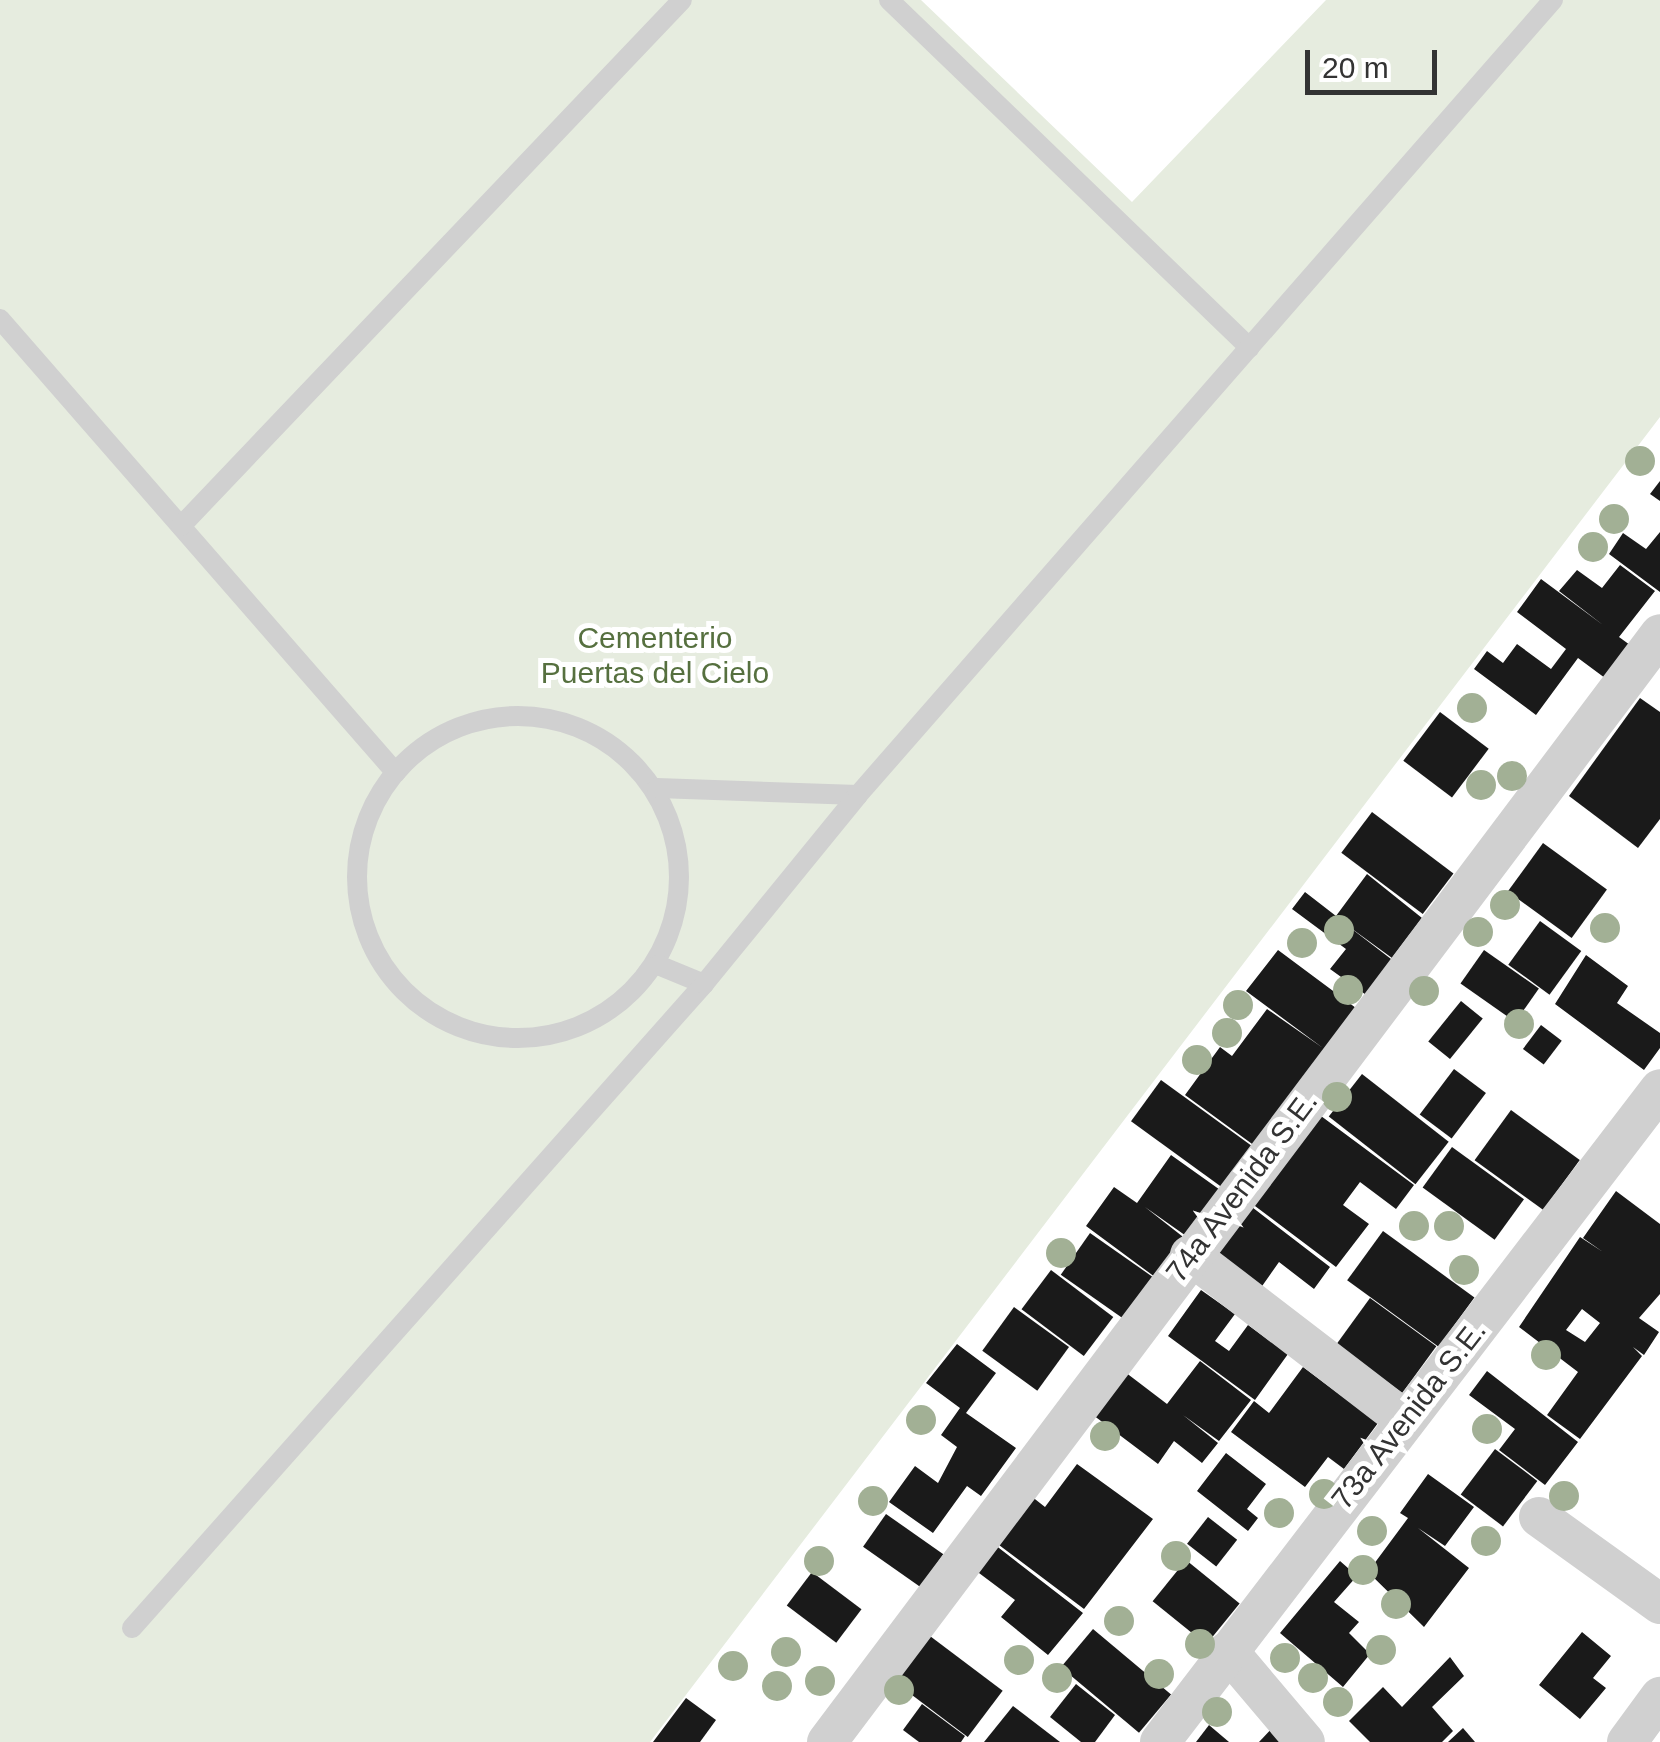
<!DOCTYPE html>
<style>
body{margin:0}
#map{position:relative;width:1660px;height:1742px;overflow:hidden;background:#fff;font-family:Helvetica,sans-serif}
div>[style]{position:absolute}
.green>*{inset:0;background:#e6ecdf}
.building>*{inset:0;background:#1a1a1a;transform-origin:0 0}
.service>*{height:20px;margin:-10px;padding:0 10px;transform-origin:10px;border-radius:10px;background:#d0d0d0}
.service>.ring{margin:-10px;padding:0;box-sizing:content-box;background:none;border:20px solid #d0d0d0;border-radius:50%}
.minor>*{height:40px;margin:-20px;padding:0 20px;transform-origin:20px;border-radius:20px;background:#d0d0d0}
.trees>*{width:30px;height:30px;margin:-15px;border-radius:50%;background:#a2b095}
span{translate:-50% -50%;white-space:nowrap;text-align:center;line-height:1.15;-webkit-text-stroke:10px #fff;paint-order:stroke}
.park-label{font-size:30px;color:#56703f}
.street-label{font-size:30px;color:#333}
.scale{position:absolute;left:1305px;top:50px;width:132px;height:45px;box-sizing:border-box;border:5px solid #333;border-top:0;padding-left:12px;font-size:30px;line-height:35px;white-space:nowrap;color:#333;-webkit-text-stroke:8px #fff;paint-order:stroke}
</style>
<div id="map">
<div class="green">
<i style="clip-path:polygon(0 0,921px 0,1132px 202px,1326px 0,1660px 0,1660px 417px,650px 1742px,0 1742px)"></i>
</div>
<div class="building">
<i style="clip-path:polygon(1660px 481px,1660px 501px,1650px 494px)"></i>
<i style="clip-path:polygon(1660px 532px,1660px 592px,1609px 554px,1623px 533px,1646px 549px)"></i>
<i style="clip-path:polygon(1620px 565px,1655px 591px,1619px 637px,1630px 645px,1605px 678px,1578px 658px,1536px 715px,1474px 669px,1487px 651px,1503px 663px,1517px 644px,1551px 669px,1566px 649px,1517px 612px,1541px 579px,1603px 625px,1559px 591px,1577px 570px,1602px 588px)"></i>
<i style="clip-path:polygon(1640px 698px,1660px 712px,1660px 819px,1638px 848px,1569px 796px)"></i>
<i style="left:1440px;top:712px;width:61px;height:61px;rotate:37deg"></i>
<i style="left:1372px;top:812px;width:102px;height:51px;rotate:37deg"></i>
<i style="left:1543px;top:843px;width:79px;height:60px;rotate:36deg"></i>
<i style="clip-path:polygon(1367px 874px,1422px 918px,1392px 958px,1344px 923px,1395px 962px,1369px 997px,1330px 969px,1346px 949px,1292px 909px,1305px 892px,1336px 916px)"></i>
<i style="left:1540px;top:921px;width:51px;height:54px;rotate:36deg"></i>
<i style="clip-path:polygon(1278px 950px,1360px 1011px,1259px 1149px,1185px 1095px,1220px 1047px,1232px 1056px,1267px 1009px,1323px 1048px,1246px 991px)"></i>
<i style="left:1484px;top:950px;width:67px;height:41px;rotate:35deg"></i>
<i style="clip-path:polygon(1586px 955px,1628px 986px,1617px 1003px,1660px 1033px,1660px 1048px,1644px 1070px,1555px 1004px)"></i>
<i style="left:1461px;top:1001px;width:28px;height:52px;rotate:39deg"></i>
<i style="left:1541px;top:1025px;width:26px;height:30px;rotate:37deg"></i>
<i style="left:1454px;top:1069px;width:40px;height:57px;rotate:37deg"></i>
<i style="left:1362px;top:1074px;width:110px;height:54px;rotate:38deg"></i>
<i style="left:1161px;top:1080px;width:120px;height:51px;rotate:36deg"></i>
<i style="left:1511px;top:1110px;width:85px;height:62px;rotate:36deg"></i>
<i style="clip-path:polygon(1321px 1116px,1414px 1185px,1396px 1209px,1360px 1182px,1343px 1205px,1369px 1224px,1336px 1267px,1251px 1203px)"></i>
<i style="left:1452px;top:1147px;width:89px;height:50px;rotate:36deg"></i>
<i style="clip-path:polygon(1171px 1155px,1223px 1192px,1189px 1238px,1145px 1207px,1187px 1240px,1159px 1280px,1086px 1226px,1114px 1187px,1137px 1203px)"></i>
<i style="clip-path:polygon(evenodd,1616px 1191px,1660px 1224px,1660px 1294px,1639px 1318px,1659px 1332px,1644px 1355px,1633px 1347px,1642px 1356px,1580px 1439px,1547px 1415px,1578px 1372px,1519px 1327px,1580px 1237px,1603px 1252px,1583px 1238px,1616px 1191px,1582px 1309px,1600px 1323px,1585px 1342px,1566px 1330px,1582px 1309px)"></i>
<i style="clip-path:polygon(1248px 1204px,1330px 1267px,1314px 1289px,1279px 1262px,1260px 1289px,1213px 1253px)"></i>
<i style="left:1383px;top:1231px;width:113px;height:61px;rotate:36deg"></i>
<i style="left:1090px;top:1233px;width:87px;height:51px;rotate:35deg"></i>
<i style="left:1051px;top:1270px;width:78px;height:49px;rotate:37deg"></i>
<i style="clip-path:polygon(1201px 1290px,1235px 1314px,1215px 1341px,1229px 1351px,1248px 1325px,1288px 1354px,1255px 1400px,1168px 1336px)"></i>
<i style="left:1370px;top:1298px;width:82px;height:58px;rotate:36deg"></i>
<i style="left:1014px;top:1307px;width:68px;height:54px;rotate:36deg"></i>
<i style="clip-path:polygon(957px 1344px,996px 1373px,966px 1413px,1016px 1448px,981px 1496px,967px 1486px,933px 1533px,889px 1502px,915px 1466px,938px 1483px,957px 1447px,941px 1435px,960px 1408px,926px 1383px)"></i>
<i style="clip-path:polygon(1200px 1361px,1251px 1400px,1219px 1441px,1183px 1415px,1218px 1443px,1202px 1463px,1174px 1441px,1158px 1464px,1093px 1415px,1125px 1372px,1167px 1404px)"></i>
<i style="clip-path:polygon(1303px 1367px,1378px 1423px,1344px 1469px,1328px 1457px,1305px 1487px,1231px 1432px,1254px 1401px,1269px 1413px)"></i>
<i style="clip-path:polygon(1487px 1371px,1578px 1442px,1545px 1485px,1499px 1450px,1515px 1429px,1469px 1395px)"></i>
<i style="left:1495px;top:1449px;width:53px;height:57px;rotate:37deg"></i>
<i style="clip-path:polygon(1226px 1453px,1266px 1484px,1247px 1509px,1258px 1518px,1248px 1531px,1197px 1491px)"></i>
<i style="clip-path:polygon(1077px 1464px,1153px 1519px,1084px 1609px,991px 1539px,1026px 1492px,1045px 1507px)"></i>
<i style="clip-path:polygon(1428px 1474px,1474px 1507px,1445px 1546px,1418px 1528px,1469px 1568px,1424px 1627px,1368px 1572px,1408px 1518px,1400px 1513px)"></i>
<i style="left:886px;top:1514px;width:70px;height:40px;rotate:35deg"></i>
<i style="left:1208px;top:1517px;width:37px;height:34px;rotate:38deg"></i>
<i style="clip-path:polygon(990px 1541px,1083px 1613px,1048px 1655px,1001px 1617px,1015px 1600px,971px 1567px)"></i>
<i style="left:1186px;top:1560px;width:69px;height:53px;rotate:39deg"></i>
<i style="clip-path:polygon(1340px 1561px,1357px 1576px,1334px 1602px,1359px 1622px,1349px 1633px,1370px 1654px,1343px 1687px,1280px 1633px)"></i>
<i style="left:812px;top:1572px;width:62px;height:42px;rotate:37deg"></i>
<i style="left:1093px;top:1629px;width:102px;height:50px;rotate:40deg"></i>
<i style="left:922px;top:1630px;width:101px;height:58px;rotate:37deg"></i>
<i style="clip-path:polygon(1582px 1632px,1611px 1656px,1593px 1678px,1606px 1688px,1580px 1719px,1539px 1685px)"></i>
<i style="clip-path:polygon(1450px 1657px,1464px 1676px,1432px 1707px,1453px 1731px,1442px 1742px,1370px 1742px,1349px 1721px,1383px 1687px,1402px 1707px)"></i>
<i style="clip-path:polygon(1076px 1684px,1115px 1715px,1095px 1742px,1081px 1742px,1050px 1717px)"></i>
<i style="clip-path:polygon(686px 1698px,716px 1720px,700px 1742px,653px 1742px)"></i>
<i style="clip-path:polygon(922px 1704px,965px 1736px,961px 1742px,919px 1742px,903px 1730px)"></i>
<i style="clip-path:polygon(1013px 1706px,1060px 1742px,984px 1742px)"></i>
<i style="clip-path:polygon(1278px 1722px,1295px 1742px,1259px 1742px)"></i>
<i style="clip-path:polygon(1209px 1725px,1229px 1742px,1196px 1742px)"></i>
<i style="clip-path:polygon(1463px 1728px,1475px 1742px,1448px 1742px)"></i>
</div>
<div class="service">
<i style="left:889px;top:0;width:501px;rotate:43.95deg"></i>
<i style="left:0;top:319px;width:602px;rotate:48.9deg"></i>
<i style="left:181px;top:526px;width:726px;rotate:-46.39deg"></i>
<i class="ring" style="left:357px;top:716px;width:302px;height:302px"></i>
<i style="left:657px;top:788px;width:201px;rotate:2deg"></i>
<i style="left:658px;top:965px;width:50px;rotate:22.4deg"></i>
<i style="left:132px;top:1628px;width:861px;rotate:-48.39deg"></i>
<i style="left:704px;top:984px;width:244px;rotate:-50.8deg"></i>
<i style="left:858px;top:795px;width:1056px;rotate:-48.84deg"></i>
</div>
<div class="minor">
<i style="left:1190px;top:1255px;width:272px;rotate:37.5deg"></i>
<i style="left:1539px;top:1517px;width:149px;rotate:35.7deg"></i>
<i style="left:1228px;top:1651px;width:119px;rotate:49.8deg"></i>
<i style="left:827px;top:1742px;width:1386px;rotate:-53.06deg"></i>
<i style="left:1160px;top:1742px;width:822px;rotate:-52.56deg"></i>
<i style="left:1627px;top:1742px;width:56px;rotate:-53.7deg"></i>
</div>
<div class="trees">
<i style="left:1640px;top:461px"></i>
<i style="left:1614px;top:519px"></i>
<i style="left:1593px;top:547px"></i>
<i style="left:1472px;top:708px"></i>
<i style="left:1512px;top:776px"></i>
<i style="left:1481px;top:785px"></i>
<i style="left:1505px;top:905px"></i>
<i style="left:1605px;top:928px"></i>
<i style="left:1339px;top:930px"></i>
<i style="left:1478px;top:932px"></i>
<i style="left:1302px;top:943px"></i>
<i style="left:1348px;top:990px"></i>
<i style="left:1424px;top:991px"></i>
<i style="left:1238px;top:1005px"></i>
<i style="left:1519px;top:1024px"></i>
<i style="left:1227px;top:1033px"></i>
<i style="left:1197px;top:1060px"></i>
<i style="left:1337px;top:1097px"></i>
<i style="left:1414px;top:1226px"></i>
<i style="left:1449px;top:1226px"></i>
<i style="left:1061px;top:1253px"></i>
<i style="left:1464px;top:1270px"></i>
<i style="left:1546px;top:1355px"></i>
<i style="left:921px;top:1420px"></i>
<i style="left:1487px;top:1429px"></i>
<i style="left:1105px;top:1436px"></i>
<i style="left:1324px;top:1494px"></i>
<i style="left:1564px;top:1496px"></i>
<i style="left:873px;top:1501px"></i>
<i style="left:1279px;top:1513px"></i>
<i style="left:1372px;top:1531px"></i>
<i style="left:1486px;top:1541px"></i>
<i style="left:1176px;top:1556px"></i>
<i style="left:819px;top:1561px"></i>
<i style="left:1363px;top:1570px"></i>
<i style="left:1396px;top:1604px"></i>
<i style="left:1119px;top:1621px"></i>
<i style="left:1200px;top:1644px"></i>
<i style="left:1381px;top:1650px"></i>
<i style="left:786px;top:1652px"></i>
<i style="left:1285px;top:1658px"></i>
<i style="left:1019px;top:1660px"></i>
<i style="left:733px;top:1666px"></i>
<i style="left:1159px;top:1674px"></i>
<i style="left:1057px;top:1678px"></i>
<i style="left:1313px;top:1678px"></i>
<i style="left:820px;top:1681px"></i>
<i style="left:777px;top:1686px"></i>
<i style="left:899px;top:1690px"></i>
<i style="left:1338px;top:1702px"></i>
<i style="left:1217px;top:1712px"></i>
</div>
<div class="park-label">
<span style="left:655px;top:655px">Cementerio<br>Puertas del Cielo</span>
</div>
<div class="street-label">
<span style="left:1242px;top:1187px;rotate:-53deg">74a Avenida S.E.</span>
<span style="left:1409px;top:1415px;rotate:-52deg">73a Avenida S.E.</span>
</div>
<div class="scale">20 m</div>
</div>
